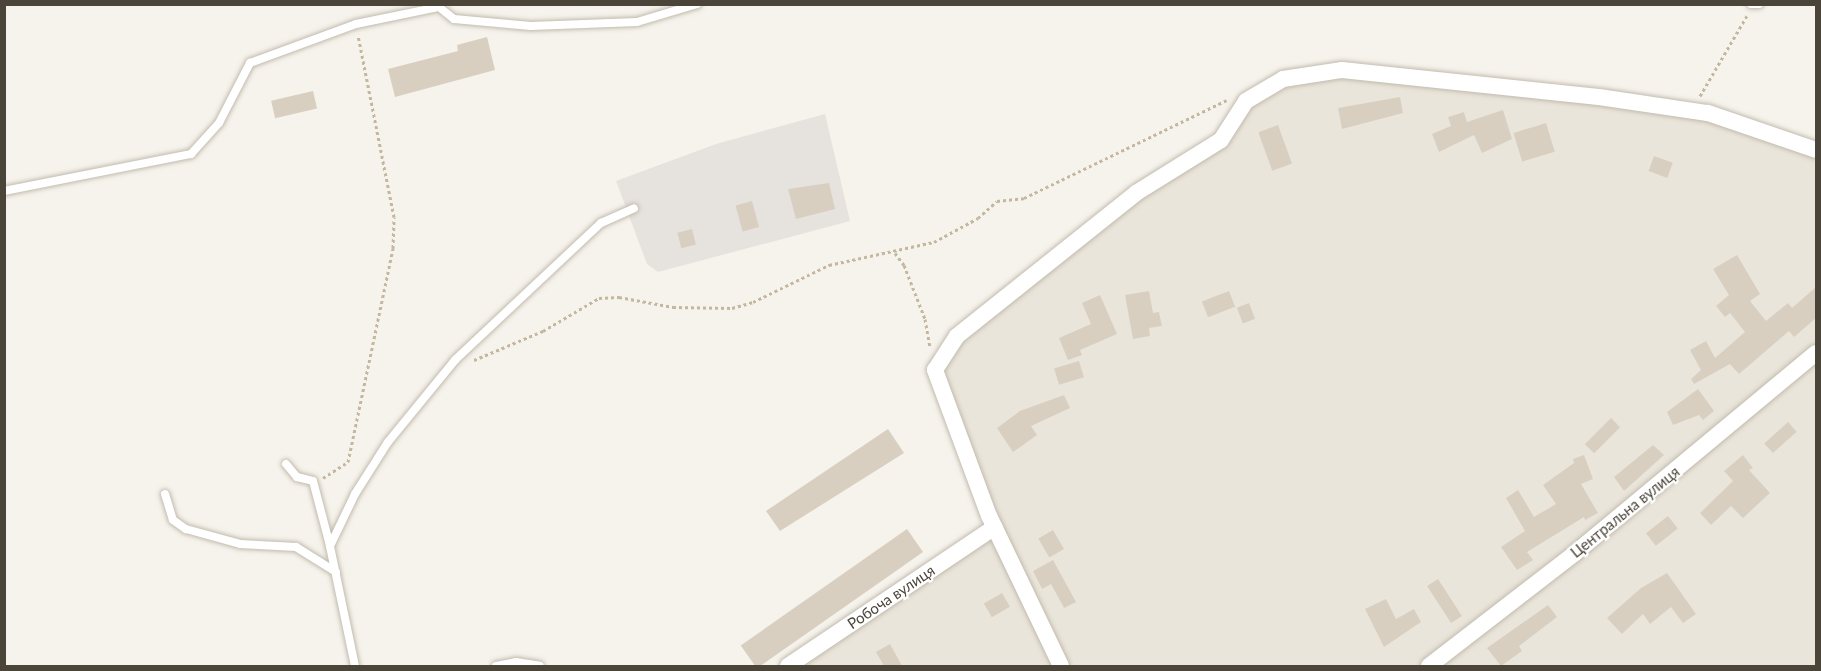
<!DOCTYPE html>
<meta charset="utf-8">
<style>
body{margin:0}
#map{position:relative;width:1821px;height:671px;overflow:hidden;background:#f6f3ec;font-family:Lato,sans-serif}
div>[style]{position:absolute}
.residential>*{inset:0;background:#eae5da}
.industrial>*{inset:0;background:#e6e2dd}
.building>*{inset:0;background:#d8cfc1;transform-origin:0 0}
.path>*{height:3px;margin-top:-1.5px;transform-origin:0;background:repeating-linear-gradient(90deg,#c4b79f 0 3px,transparent 0 6px)}
.roads{filter:drop-shadow(0 0 2px #c2bbae) drop-shadow(0 0 2px #c2bbae)}
.lane>*{height:8px;margin:-4px;padding:0 4px;transform-origin:4px;border-radius:4px;background:#fff}
.street>*{height:16px;margin:-8px;padding:0 8px;transform-origin:8px;border-radius:8px;background:#fff}
span{translate:-50% -50%;white-space:nowrap;text-align:center;line-height:1.15;-webkit-text-stroke:4.5px #fff;paint-order:stroke}
.street-label{font-size:15px;color:#4b4439}
.frame{position:absolute;inset:0;border:6px solid #4b4439;pointer-events:none}
</style>
<div id="map">
<div class="residential">
<i style="clip-path:polygon(1343px 73px,1692px 114px,1816px 155px,1816px 348px,1423px 666px,1065px 666px,993px 514px,939px 371px,960px 338px,1138px 195px,1223px 142px,1248px 103px,1284px 82px)"></i>
<i style="clip-path:polygon(1816px 357px,1816px 666px,1433px 666px)"></i>
<i style="clip-path:polygon(993px 532px,1057px 666px,794px 666px)"></i>
</div>
<div class="industrial">
<i style="clip-path:polygon(825px 114px,850px 221px,658px 272px,647px 264px,616px 181px,716px 144px)"></i>
</div>
<div class="building">
<i style="clip-path:polygon(487px 37px,495px 70px,395px 97px,388px 69px,458px 51px,457px 45px)"></i>
<i style="left:313px;top:91px;width:18px;height:43px;rotate:77deg"></i>
<i style="clip-path:polygon(1400px 97px,1403px 113px,1342px 129px,1338px 108px)"></i>
<i style="clip-path:polygon(1503px 110px,1512px 139px,1482px 153px,1474px 135px,1439px 152px,1432px 134px,1451px 126px,1448px 117px,1464px 112px,1467px 122px)"></i>
<i style="left:1546px;top:123px;width:30px;height:34px;rotate:73deg"></i>
<i style="left:1278px;top:125px;width:41px;height:21px;rotate:70deg"></i>
<i style="left:1654px;top:156px;width:20px;height:16px;rotate:20deg"></i>
<i style="clip-path:polygon(829px 183px,835px 209px,796px 219px,788px 189px)"></i>
<i style="left:752px;top:201px;width:27px;height:17px;rotate:75deg"></i>
<i style="left:692px;top:229px;width:16px;height:15px;rotate:76deg"></i>
<i style="clip-path:polygon(1737px 255px,1760px 294px,1750px 301px,1766px 321px,1788px 303px,1792px 308px,1816px 287px,1816px 318px,1794px 337px,1789px 331px,1739px 374px,1730px 364px,1694px 384px,1691px 379px,1701px 370px,1690px 350px,1706px 341px,1715px 358px,1745px 332px,1730px 313px,1725px 317px,1716px 306px,1729px 295px,1713px 269px)"></i>
<i style="clip-path:polygon(1149px 291px,1153px 313px,1159px 312px,1162px 326px,1149px 328px,1150px 336px,1133px 339px,1125px 295px)"></i>
<i style="left:1229px;top:291px;width:17px;height:29px;rotate:69deg"></i>
<i style="clip-path:polygon(1100px 295px,1117px 334px,1080px 350px,1082px 355px,1068px 360px,1059px 338px,1091px 324px,1082px 303px)"></i>
<i style="left:1249px;top:303px;width:17px;height:13px;rotate:69deg"></i>
<i style="left:1079px;top:361px;width:17px;height:26px;rotate:73deg"></i>
<i style="clip-path:polygon(1698px 389px,1714px 411px,1703px 420px,1699px 415px,1673px 425px,1667px 412px)"></i>
<i style="clip-path:polygon(1064px 395px,1070px 408px,1031px 426px,1037px 435px,1013px 452px,997px 428px,1020px 411px)"></i>
<i style="left:1611px;top:418px;width:13px;height:37px;rotate:45deg"></i>
<i style="left:1788px;top:422px;width:13px;height:32px;rotate:48deg"></i>
<i style="clip-path:polygon(888px 429px,904px 453px,780px 531px,766px 511px)"></i>
<i style="clip-path:polygon(1653px 445px,1664px 455px,1624px 491px,1614px 477px)"></i>
<i style="clip-path:polygon(1584px 455px,1593px 479px,1581px 484px,1598px 513px,1585px 520px,1584px 517px,1527px 552px,1533px 560px,1517px 570px,1501px 547px,1525px 531px,1506px 498px,1518px 490px,1534px 517px,1556px 504px,1543px 485px,1574px 463px,1573px 459px)"></i>
<i style="clip-path:polygon(1743px 455px,1753px 468px,1749px 470px,1770px 493px,1743px 518px,1731px 506px,1711px 525px,1700px 513px,1733px 481px,1724px 471px)"></i>
<i style="left:1668px;top:516px;width:16px;height:28px;rotate:52deg"></i>
<i style="left:907px;top:529px;width:28px;height:203px;rotate:55deg"></i>
<i style="left:1053px;top:530px;width:22px;height:17px;rotate:60deg"></i>
<i style="clip-path:polygon(1053px 560px,1076px 602px,1064px 608px,1051px 584px,1042px 589px,1033px 571px)"></i>
<i style="clip-path:polygon(1667px 573px,1696px 614px,1683px 623px,1671px 607px,1650px 624px,1643px 614px,1622px 634px,1607px 618px,1641px 588px)"></i>
<i style="left:1438px;top:579px;width:44px;height:13px;rotate:57deg"></i>
<i style="left:1002px;top:593px;width:16px;height:21px;rotate:60deg"></i>
<i style="clip-path:polygon(1386px 599px,1396px 619px,1414px 609px,1421px 622px,1384px 647px,1365px 609px)"></i>
<i style="clip-path:polygon(1548px 605px,1557px 617px,1519px 646px,1522px 651px,1501px 666px,1487px 648px)"></i>
<i style="clip-path:polygon(890px 644px,902px 666px,884px 666px,876px 652px)"></i>
</div>
<div class="path">
<i style="left:1700px;top:96px;width:95px;rotate:-59.7deg"></i>
<i style="left:895px;top:253px;width:15px;rotate:53deg"></i>
<i style="left:904px;top:265px;width:58px;rotate:68.7deg"></i>
<i style="left:925px;top:319px;width:29px;rotate:80deg"></i>
<i style="left:474px;top:360px;width:75px;rotate:-22.8deg"></i>
<i style="left:543px;top:331px;width:65px;rotate:-30.5deg"></i>
<i style="left:599px;top:298px;width:20px;rotate:-3deg"></i>
<i style="left:619px;top:297px;width:55px;rotate:10.5deg"></i>
<i style="left:673px;top:307px;width:59px;rotate:1deg"></i>
<i style="left:732px;top:308px;width:22px;rotate:-16deg"></i>
<i style="left:753px;top:302px;width:85px;rotate:-26deg"></i>
<i style="left:829px;top:265px;width:107px;rotate:-12.4deg"></i>
<i style="left:934px;top:242px;width:50px;rotate:-28.6deg"></i>
<i style="left:978px;top:218px;width:25px;rotate:-42deg"></i>
<i style="left:997px;top:201px;width:27px;rotate:-6deg"></i>
<i style="left:1024px;top:198px;width:225px;rotate:-25.8deg"></i>
<i style="left:323px;top:478px;width:30px;rotate:-33deg"></i>
<i style="left:348px;top:462px;width:219px;rotate:-78.1deg"></i>
<i style="left:393px;top:248px;width:31px;rotate:-88deg"></i>
<i style="left:394px;top:217px;width:186px;rotate:-101.2deg"></i>
</div>
<div class="roads">
<div class="lane">
<i style="left:1751px;top:4px;width:8px"></i>
<i style="left:4px;top:191px;width:191px;rotate:-11.2deg"></i>
<i style="left:191px;top:154px;width:42px;rotate:-47.9deg"></i>
<i style="left:219px;top:123px;width:68px;rotate:-62.7deg"></i>
<i style="left:250px;top:63px;width:113px;rotate:-20.2deg"></i>
<i style="left:356px;top:24px;width:85px;rotate:-11.6deg"></i>
<i style="left:439px;top:7px;width:19px;rotate:39deg"></i>
<i style="left:454px;top:19px;width:77px;rotate:5.2deg"></i>
<i style="left:531px;top:26px;width:106px;rotate:-2.2deg"></i>
<i style="left:637px;top:22px;width:63px;rotate:-16.7deg"></i>
<i style="left:286px;top:464px;width:17px;rotate:50deg"></i>
<i style="left:297px;top:477px;width:16px;rotate:14deg"></i>
<i style="left:313px;top:481px;width:67px;rotate:75.3deg"></i>
<i style="left:165px;top:494px;width:27px;rotate:73deg"></i>
<i style="left:173px;top:520px;width:16px;rotate:35deg"></i>
<i style="left:186px;top:529px;width:56px;rotate:15.5deg"></i>
<i style="left:240px;top:544px;width:56px;rotate:3.1deg"></i>
<i style="left:296px;top:547px;width:47px;rotate:32deg"></i>
<i style="left:355px;top:666px;width:123px;rotate:-101.8deg"></i>
<i style="left:330px;top:546px;width:58px;rotate:-64.3deg"></i>
<i style="left:355px;top:494px;width:62px;rotate:-57.6deg"></i>
<i style="left:388px;top:442px;width:106px;rotate:-50.7deg"></i>
<i style="left:455px;top:360px;width:200px;rotate:-43.2deg"></i>
<i style="left:601px;top:223px;width:36px;rotate:-24deg"></i>
<i style="left:496px;top:666px;width:20px;rotate:-11deg"></i>
<i style="left:516px;top:662px;width:24px;rotate:9deg"></i>
</div>
<div class="street">
<i style="left:788px;top:666px;width:249px;rotate:-33.9deg"></i>
<i style="left:1061px;top:666px;width:166px;rotate:-115.6deg"></i>
<i style="left:989px;top:516px;width:156px;rotate:-110.3deg"></i>
<i style="left:935px;top:370px;width:40px;rotate:-57.1deg"></i>
<i style="left:957px;top:336px;width:229px;rotate:-38.6deg"></i>
<i style="left:1136px;top:193px;width:100px;rotate:-31.9deg"></i>
<i style="left:1221px;top:140px;width:46px;rotate:-57.3deg"></i>
<i style="left:1246px;top:101px;width:43px;rotate:-30.7deg"></i>
<i style="left:1283px;top:79px;width:60px;rotate:-8.7deg"></i>
<i style="left:1342px;top:70px;width:258px;rotate:6deg"></i>
<i style="left:1599px;top:97px;width:110px;rotate:8.4deg"></i>
<i style="left:1708px;top:113px;width:114px;rotate:18.9deg"></i>
<i style="left:1429px;top:666px;width:185px;rotate:-37.7deg"></i>
<i style="left:1575px;top:553px;width:313px;rotate:-39.7deg"></i>
</div>
</div>
<div class="street-label">
<span style="left:1625px;top:512px;rotate:-39deg">Центральна вулиця</span>
<span style="left:891px;top:597px;rotate:-34deg">Робоча вулиця</span>
</div>
<div class="frame"></div>
</div>
